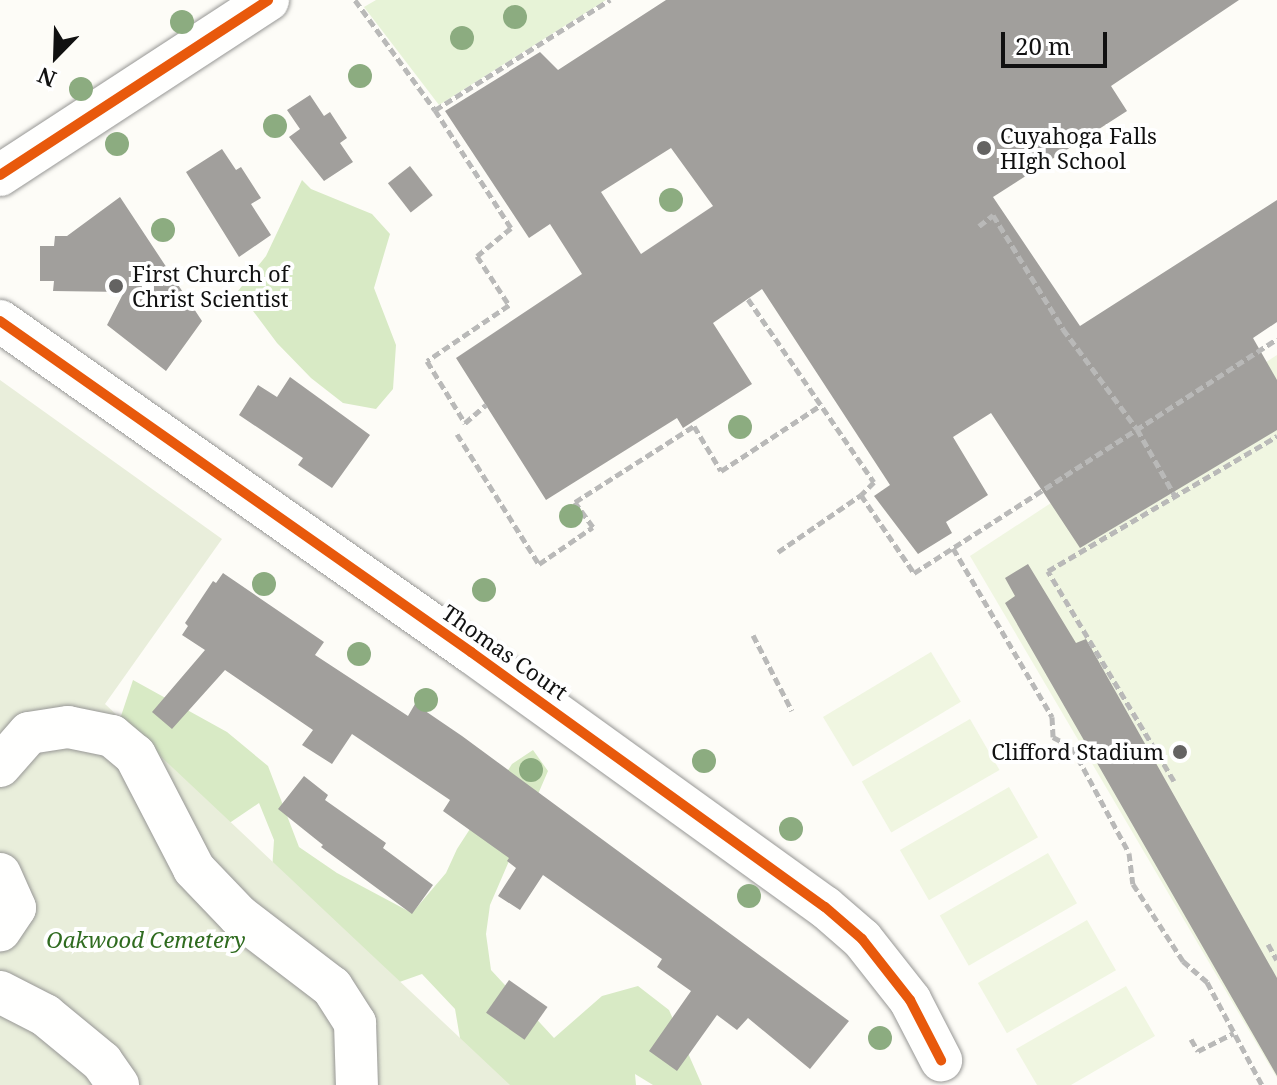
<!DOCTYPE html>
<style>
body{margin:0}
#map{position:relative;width:1277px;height:1085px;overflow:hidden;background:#fdfcf7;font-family:"Noto Serif",serif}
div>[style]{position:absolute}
.green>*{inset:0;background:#e7f3d7}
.forest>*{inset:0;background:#d8eac5}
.cemetery>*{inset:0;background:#e9eedb}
.pitch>*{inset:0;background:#f0f6e1;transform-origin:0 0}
.building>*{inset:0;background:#a19f9c;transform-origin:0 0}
.path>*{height:5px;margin-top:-2.5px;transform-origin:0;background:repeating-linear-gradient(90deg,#b9b9b8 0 8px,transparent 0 12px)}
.roads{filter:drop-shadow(0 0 2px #979795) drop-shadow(0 0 2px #979795)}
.minor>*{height:42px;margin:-21px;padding:0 21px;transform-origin:21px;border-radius:21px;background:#fffffe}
.cycleway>*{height:10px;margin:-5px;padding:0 5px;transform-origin:5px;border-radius:5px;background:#e8590c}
.trees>*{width:24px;height:24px;margin:-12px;border-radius:50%;background:#8cac80}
.dots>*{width:22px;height:22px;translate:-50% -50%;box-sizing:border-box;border:4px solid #fff;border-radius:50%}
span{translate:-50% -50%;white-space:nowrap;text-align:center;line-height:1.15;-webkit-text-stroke:8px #fff;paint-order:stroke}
.poi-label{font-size:22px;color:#111}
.left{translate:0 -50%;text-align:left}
.right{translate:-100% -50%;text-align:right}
.street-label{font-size:22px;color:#111}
.park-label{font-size:22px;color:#2f6b1f;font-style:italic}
.north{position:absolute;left:16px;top:16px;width:80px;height:80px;-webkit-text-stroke:6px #fff;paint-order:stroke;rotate:203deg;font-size:22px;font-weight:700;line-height:32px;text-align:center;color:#111}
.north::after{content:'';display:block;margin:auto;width:28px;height:36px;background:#111;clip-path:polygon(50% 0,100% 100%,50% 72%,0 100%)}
.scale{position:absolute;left:1001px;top:32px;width:106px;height:36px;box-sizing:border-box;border:4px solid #111;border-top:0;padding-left:10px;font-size:24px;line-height:28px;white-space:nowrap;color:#111;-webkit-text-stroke:6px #fff;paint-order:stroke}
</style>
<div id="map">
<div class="green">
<i style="clip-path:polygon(376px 0,606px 0,439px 105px,364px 7px)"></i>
</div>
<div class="forest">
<i style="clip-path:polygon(302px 180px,311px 189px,372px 214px,390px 234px,374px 288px,396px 345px,393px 389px,376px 409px,343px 403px,311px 378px,277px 343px,238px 291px,266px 256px)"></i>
<i style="clip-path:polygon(133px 680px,227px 732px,268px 766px,299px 847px,337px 873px,412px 913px,446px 873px,457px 849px,512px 764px,533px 750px,548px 771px,490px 905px,486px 934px,491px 970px,554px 1038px,602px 996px,638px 986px,669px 1010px,702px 1085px,653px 1085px,635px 1074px,636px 1085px,468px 1085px,455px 1009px,422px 974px,391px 985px,272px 871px,274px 840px,259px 803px,225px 826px,116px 731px)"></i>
</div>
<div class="cemetery">
<i style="clip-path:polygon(0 380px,222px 539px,105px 704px,510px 1085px,0 1085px)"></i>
</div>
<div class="pitch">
<i style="clip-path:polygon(1277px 355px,1277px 1078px,970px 556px)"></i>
<i style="left:931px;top:652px;width:58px;height:126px;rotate:59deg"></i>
<i style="left:970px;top:719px;width:59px;height:125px;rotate:60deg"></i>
<i style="left:1009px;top:787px;width:58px;height:126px;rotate:60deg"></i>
<i style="left:1048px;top:853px;width:58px;height:125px;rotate:60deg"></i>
<i style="left:1087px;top:920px;width:58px;height:126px;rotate:60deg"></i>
<i style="clip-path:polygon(1126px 986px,1155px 1036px,1071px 1085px,1037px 1085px,1016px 1049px)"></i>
</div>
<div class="building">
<i style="clip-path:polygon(evenodd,666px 0,1239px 0,1111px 86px,1127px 111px,993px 197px,1080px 326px,1277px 200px,1277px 322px,1253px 338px,1277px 380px,1277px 430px,1080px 548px,991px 413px,953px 437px,988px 495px,946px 522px,952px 533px,918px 554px,874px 496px,890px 485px,762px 289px,713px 323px,752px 384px,683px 428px,677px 418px,546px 500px,456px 358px,582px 274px,550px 224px,529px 238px,445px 111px,540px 52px,558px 70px,666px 0,671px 148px,713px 206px,641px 254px,601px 192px,671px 148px)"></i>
<i style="clip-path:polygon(310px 95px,324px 116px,330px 112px,347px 138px,340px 143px,353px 162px,324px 181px,289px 137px,300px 129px,287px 110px)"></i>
<i style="clip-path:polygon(222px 149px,236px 170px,241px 167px,261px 198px,251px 204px,271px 235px,239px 257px,186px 172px)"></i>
<i style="left:410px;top:166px;width:37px;height:28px;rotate:52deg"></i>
<i style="clip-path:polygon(120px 197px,202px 321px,166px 371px,107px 325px,124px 292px,53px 291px,54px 281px,40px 281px,40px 246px,54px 246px,55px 236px,67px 236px)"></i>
<i style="clip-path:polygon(290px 377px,370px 435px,332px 488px,298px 465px,303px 458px,239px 415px,258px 385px,277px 397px)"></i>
<i style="clip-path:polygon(1028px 564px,1076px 643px,1086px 639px,1277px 978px,1277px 1076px,1005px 603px,1015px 596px,1005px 578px)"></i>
<i style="clip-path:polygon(223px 573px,324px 642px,315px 655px,408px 716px,415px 704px,462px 736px,849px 1021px,810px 1069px,748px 1018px,737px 1030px,717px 1015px,677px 1071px,649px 1051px,691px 991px,657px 967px,662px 959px,543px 875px,520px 910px,498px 896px,516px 868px,507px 861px,509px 858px,443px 811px,450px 800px,352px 734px,332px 764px,302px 745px,313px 730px,225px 670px,172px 729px,152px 712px,205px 650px,182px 635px,188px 626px,185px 623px,213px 581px,216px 583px)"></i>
<i style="clip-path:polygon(304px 776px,328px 795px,325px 800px,386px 843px,383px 848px,433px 885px,412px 914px,321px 847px,323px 845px,278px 809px)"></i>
<i style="left:509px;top:980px;width:47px;height:40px;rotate:35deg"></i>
</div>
<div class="path">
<i style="left:355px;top:0;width:136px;rotate:54deg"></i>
<i style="left:435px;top:110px;width:140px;rotate:57.2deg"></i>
<i style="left:511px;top:228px;width:44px;rotate:140.5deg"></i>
<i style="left:477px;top:256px;width:59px;rotate:56.9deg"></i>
<i style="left:509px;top:305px;width:99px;rotate:145.7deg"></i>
<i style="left:427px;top:361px;width:73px;rotate:58.5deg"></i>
<i style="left:465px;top:423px;width:28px;rotate:-41deg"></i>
<i style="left:435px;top:110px;width:207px;rotate:-32.2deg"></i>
<i style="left:979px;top:226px;width:18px;rotate:-38deg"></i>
<i style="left:993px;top:215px;width:134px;rotate:58.4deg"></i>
<i style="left:1063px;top:329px;width:124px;rotate:53.5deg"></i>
<i style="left:1137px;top:429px;width:77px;rotate:60.4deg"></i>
<i style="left:748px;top:299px;width:222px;rotate:55.5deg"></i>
<i style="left:874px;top:482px;width:18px;rotate:135deg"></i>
<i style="left:457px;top:434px;width:154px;rotate:57.8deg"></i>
<i style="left:539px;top:564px;width:65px;rotate:-34.4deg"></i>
<i style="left:593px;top:527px;width:31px;rotate:-126deg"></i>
<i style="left:575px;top:502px;width:141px;rotate:-32.6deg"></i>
<i style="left:694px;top:426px;width:52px;rotate:59deg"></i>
<i style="left:721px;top:471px;width:120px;rotate:-33.4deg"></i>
<i style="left:953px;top:548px;width:196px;rotate:59.6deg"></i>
<i style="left:1052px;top:717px;width:20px;rotate:87deg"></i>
<i style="left:1053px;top:737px;width:21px;rotate:28deg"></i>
<i style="left:1072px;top:747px;width:120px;rotate:61.7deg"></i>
<i style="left:1129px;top:853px;width:31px;rotate:83deg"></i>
<i style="left:1133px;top:884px;width:92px;rotate:57deg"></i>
<i style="left:1183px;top:961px;width:32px;rotate:41deg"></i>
<i style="left:1207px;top:982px;width:117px;rotate:61.9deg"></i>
<i style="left:778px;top:552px;width:101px;rotate:-34.5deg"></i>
<i style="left:861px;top:495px;width:94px;rotate:55.8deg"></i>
<i style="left:914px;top:573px;width:432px;rotate:-32.8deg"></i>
<i style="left:753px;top:635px;width:85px;rotate:62.8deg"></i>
<i style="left:1174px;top:781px;width:245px;rotate:-121deg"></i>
<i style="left:1048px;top:571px;width:266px;rotate:-30.5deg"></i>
<i style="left:1268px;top:944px;width:18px;rotate:61deg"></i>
<i style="left:1191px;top:1039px;width:14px;rotate:60deg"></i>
<i style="left:1198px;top:1051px;width:40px;rotate:-26.6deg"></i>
</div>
<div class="roads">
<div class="minor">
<i style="left:0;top:175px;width:320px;rotate:-33.1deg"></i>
<i style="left:0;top:321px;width:576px;rotate:35.1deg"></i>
<i style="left:471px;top:652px;width:436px;rotate:35.8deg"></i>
<i style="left:825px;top:907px;width:49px;rotate:40.9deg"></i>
<i style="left:862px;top:939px;width:78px;rotate:51.8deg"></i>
<i style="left:910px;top:1000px;width:68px;rotate:62.7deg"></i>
<i style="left:0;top:766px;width:44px;rotate:-48.7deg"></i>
<i style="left:29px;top:733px;width:39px;rotate:-9deg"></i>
<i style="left:68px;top:727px;width:45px;rotate:11.6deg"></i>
<i style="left:112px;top:736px;width:30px;rotate:40deg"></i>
<i style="left:135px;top:755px;width:128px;rotate:62.6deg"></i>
<i style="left:194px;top:869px;width:65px;rotate:46.2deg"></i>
<i style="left:239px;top:916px;width:117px;rotate:37.4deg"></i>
<i style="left:332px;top:987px;width:43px;rotate:57.4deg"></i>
<i style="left:355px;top:1023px;width:62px;rotate:88.2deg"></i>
<i style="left:0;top:874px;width:37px;rotate:66deg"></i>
<i style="left:15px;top:908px;width:27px;rotate:124deg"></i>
<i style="left:0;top:992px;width:51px;rotate:27.1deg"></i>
<i style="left:45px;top:1015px;width:74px;rotate:39.5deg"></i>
<i style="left:102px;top:1062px;width:28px;rotate:55deg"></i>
</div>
</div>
<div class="cycleway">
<i style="left:0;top:175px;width:320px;rotate:-33.1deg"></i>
<i style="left:0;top:321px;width:576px;rotate:35.1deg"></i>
<i style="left:471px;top:652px;width:436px;rotate:35.8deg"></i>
<i style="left:825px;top:907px;width:49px;rotate:40.9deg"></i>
<i style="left:862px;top:939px;width:78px;rotate:51.8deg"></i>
<i style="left:910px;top:1000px;width:68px;rotate:62.7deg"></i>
</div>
<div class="trees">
<i style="left:515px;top:17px"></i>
<i style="left:182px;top:22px"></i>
<i style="left:462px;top:38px"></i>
<i style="left:360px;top:76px"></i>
<i style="left:81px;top:89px"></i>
<i style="left:275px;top:126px"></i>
<i style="left:117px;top:144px"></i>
<i style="left:671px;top:200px"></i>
<i style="left:163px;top:230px"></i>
<i style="left:740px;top:427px"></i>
<i style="left:571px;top:516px"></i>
<i style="left:264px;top:584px"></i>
<i style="left:484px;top:590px"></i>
<i style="left:359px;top:654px"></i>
<i style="left:426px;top:700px"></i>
<i style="left:704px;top:761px"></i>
<i style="left:531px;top:770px"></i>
<i style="left:791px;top:829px"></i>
<i style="left:749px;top:896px"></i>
<i style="left:880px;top:1038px"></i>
</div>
<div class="dots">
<i style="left:984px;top:148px;background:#646362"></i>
<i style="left:116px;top:286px;background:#646362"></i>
<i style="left:1180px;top:752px;background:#646362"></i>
</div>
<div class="poi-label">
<span class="left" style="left:1000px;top:148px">Cuyahoga Falls<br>HIgh School</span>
<span class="left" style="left:132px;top:286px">First Church of<br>Christ Scientist</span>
<span class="right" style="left:1164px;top:752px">Clifford Stadium</span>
</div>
<div class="street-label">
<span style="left:505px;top:652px;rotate:35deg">Thomas Court</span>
</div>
<div class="park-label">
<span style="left:146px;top:940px">Oakwood Cemetery</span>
</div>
<div class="north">N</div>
<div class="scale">20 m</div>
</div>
